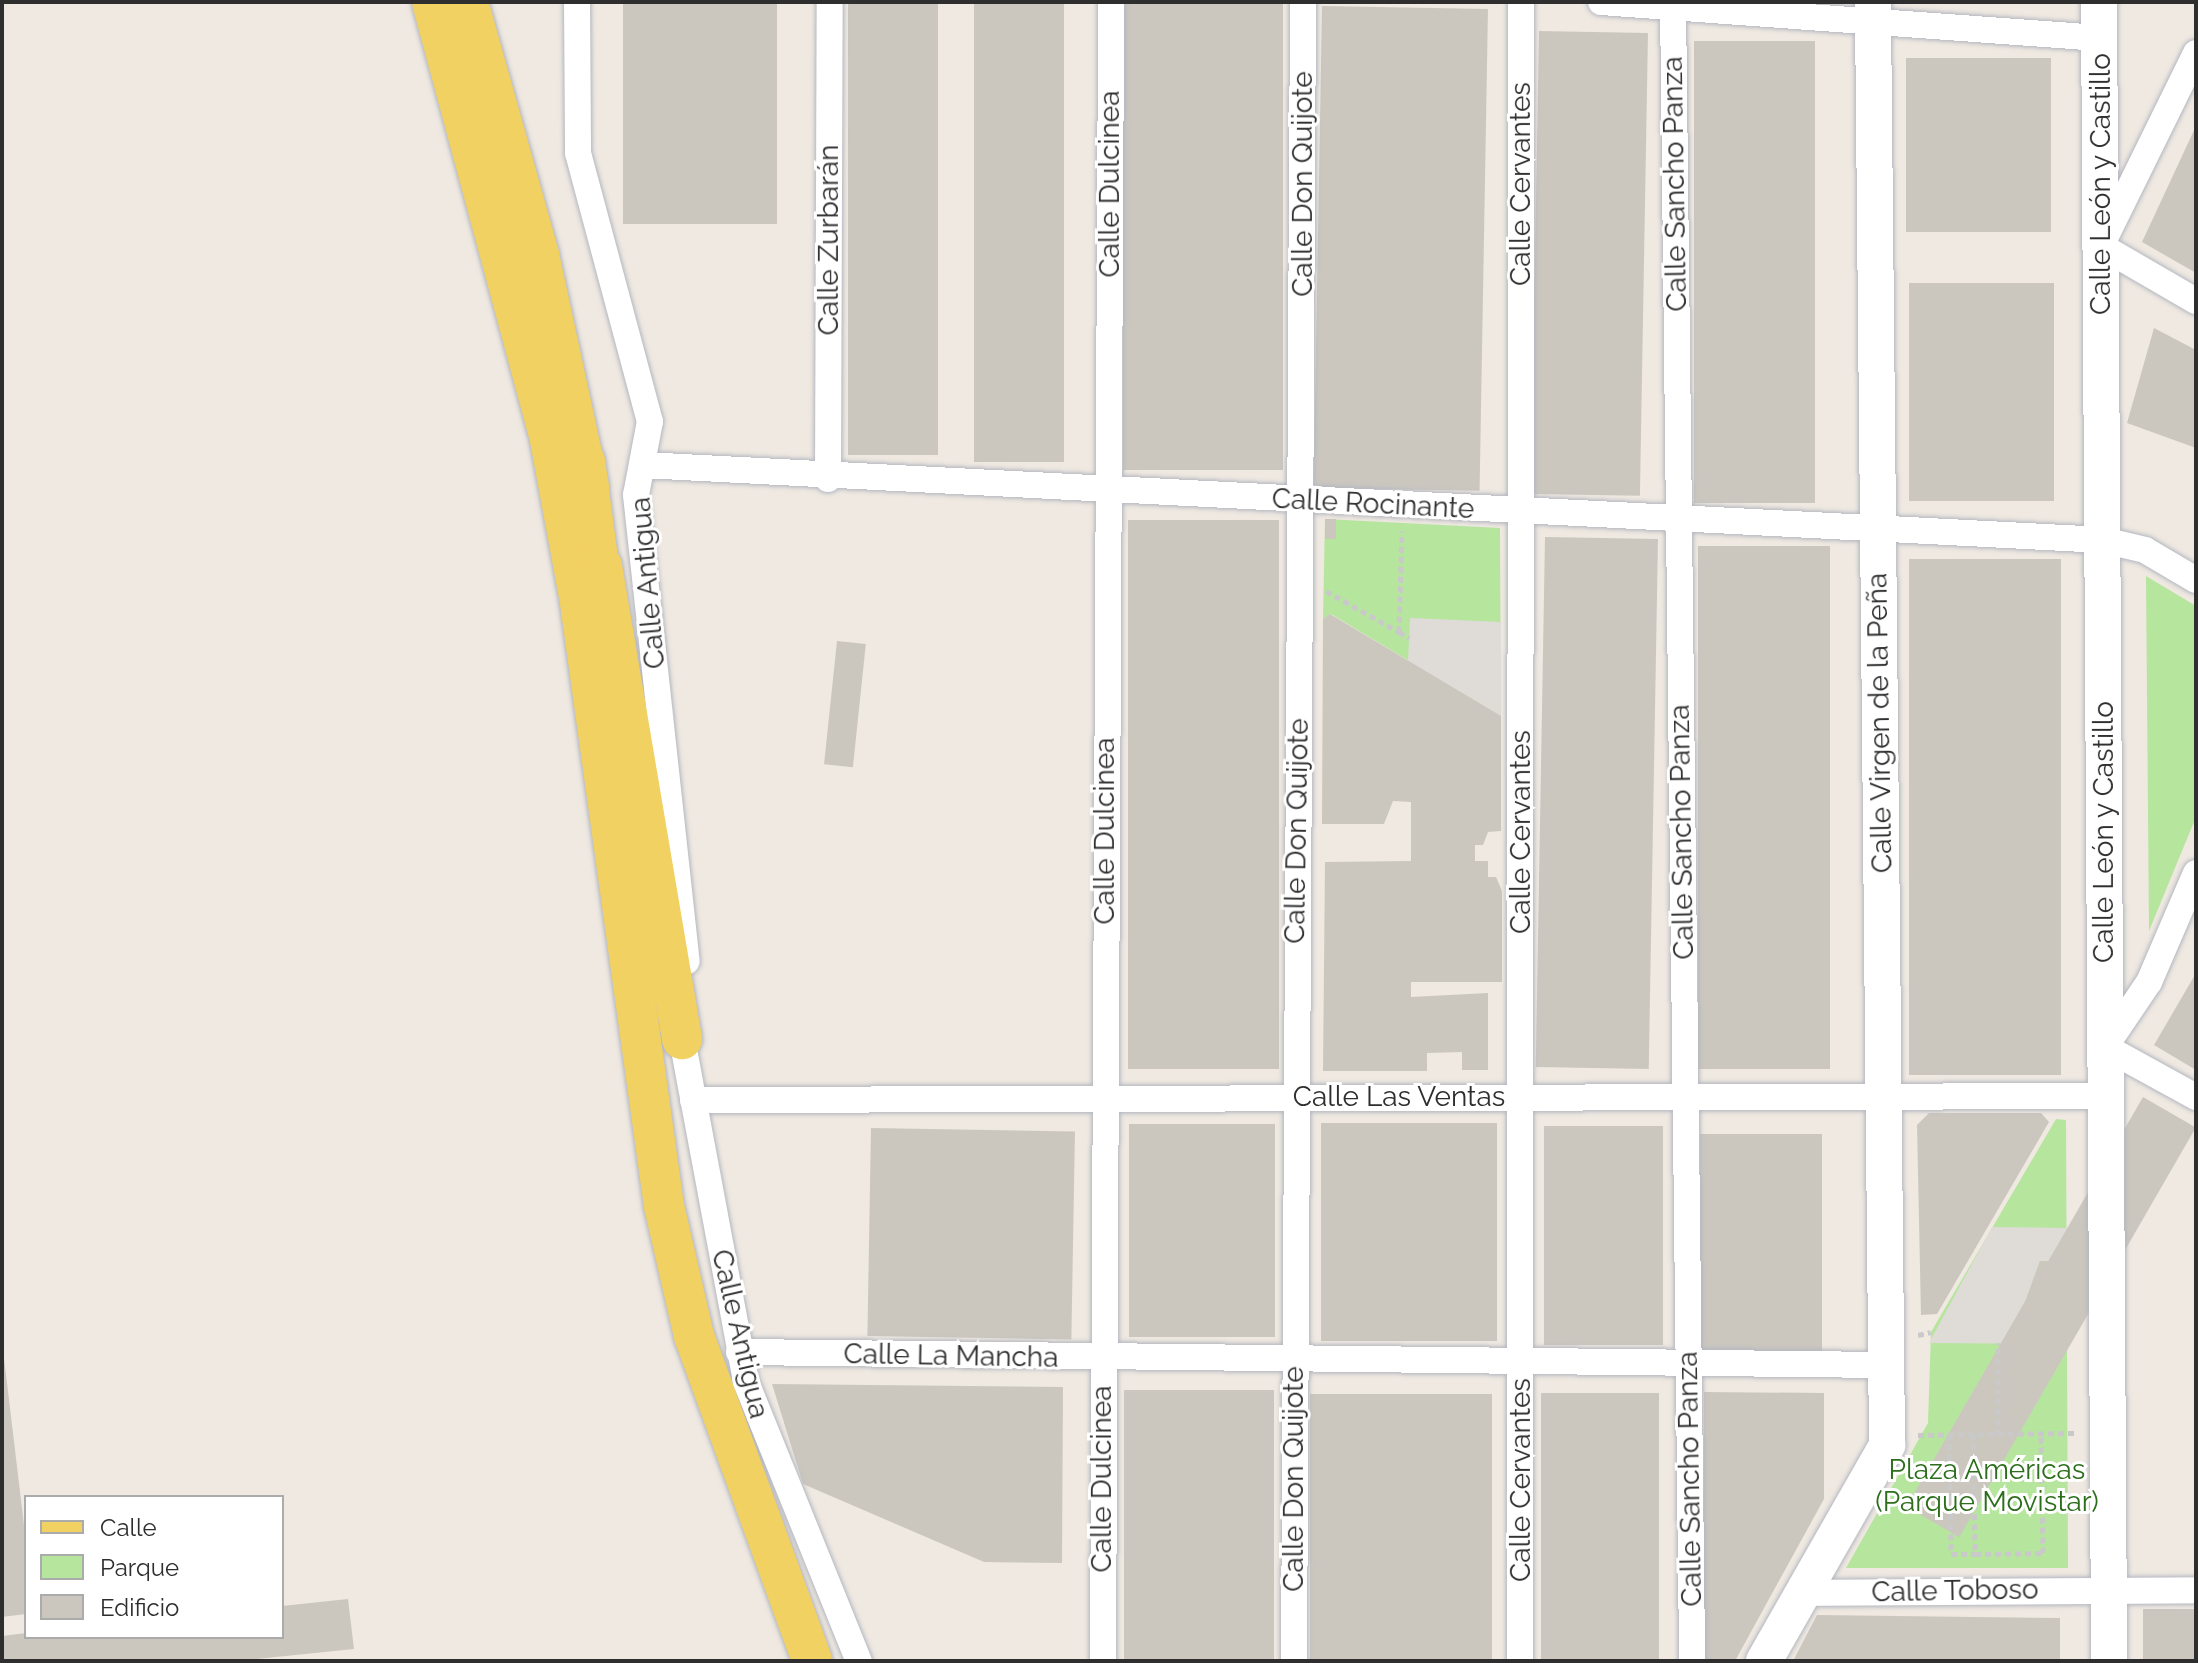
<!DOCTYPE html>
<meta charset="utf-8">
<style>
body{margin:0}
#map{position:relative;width:2198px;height:1663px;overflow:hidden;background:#efe9e1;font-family:Raleway,sans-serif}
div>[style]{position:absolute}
.green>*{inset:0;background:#b6e59e}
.plaza>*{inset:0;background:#dfdcd8}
.building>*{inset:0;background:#cbc7bf;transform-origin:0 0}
.path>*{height:5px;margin-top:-2.5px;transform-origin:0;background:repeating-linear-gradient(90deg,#c9c9c9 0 6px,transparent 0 10px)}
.roads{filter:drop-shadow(0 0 2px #b4b7c1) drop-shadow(0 0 2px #b4b7c1)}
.street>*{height:26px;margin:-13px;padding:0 13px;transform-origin:13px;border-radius:13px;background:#fff}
.secondary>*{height:36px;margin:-18px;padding:0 18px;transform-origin:18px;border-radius:18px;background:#fff}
.primary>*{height:40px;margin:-20px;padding:0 20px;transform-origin:20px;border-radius:20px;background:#f2d163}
span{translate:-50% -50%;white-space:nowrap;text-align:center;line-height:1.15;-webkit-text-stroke:6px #fff;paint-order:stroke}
.street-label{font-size:28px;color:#2e2e2e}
.park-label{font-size:28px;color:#2c6e1b}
.frame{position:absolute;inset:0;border:4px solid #2e2e2e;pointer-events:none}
.legend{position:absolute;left:24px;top:1495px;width:260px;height:144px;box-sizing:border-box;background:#fff;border:2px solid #ababab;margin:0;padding:10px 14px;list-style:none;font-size:24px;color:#2e2e2e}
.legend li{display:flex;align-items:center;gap:16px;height:40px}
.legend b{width:40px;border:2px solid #ababab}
</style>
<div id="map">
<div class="green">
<i style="clip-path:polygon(1325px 519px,1500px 528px,1501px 716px,1331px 614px,1323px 619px)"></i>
<i style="clip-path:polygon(2146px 576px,2196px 606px,2196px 817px,2149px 931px)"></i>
<i style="clip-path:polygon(2056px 1119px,2066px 1120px,2068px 1568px,1846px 1568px,1928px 1423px,1931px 1332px)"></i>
</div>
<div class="plaza">
<i style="clip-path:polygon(1410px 618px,1501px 622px,1501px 716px,1408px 661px)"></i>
<i style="clip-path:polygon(evenodd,1992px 1227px,2068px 1228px,2068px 1344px,1929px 1343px,1992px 1227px,2040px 1261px,2066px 1262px,2064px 1303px,2025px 1302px,2040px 1261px)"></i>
</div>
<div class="building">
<i style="left:623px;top:2px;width:154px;height:222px"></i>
<i style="left:848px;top:2px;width:90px;height:453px"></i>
<i style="left:974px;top:2px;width:90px;height:460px"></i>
<i style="left:1123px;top:2px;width:160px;height:468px"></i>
<i style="left:1322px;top:6px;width:166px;height:482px;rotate:1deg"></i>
<i style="left:1539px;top:31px;width:109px;height:463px;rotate:1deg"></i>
<i style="left:1694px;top:41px;width:121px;height:462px"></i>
<i style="left:1906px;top:58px;width:145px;height:174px"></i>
<i style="clip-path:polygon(2196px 126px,2196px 273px,2142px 242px)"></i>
<i style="left:1909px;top:283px;width:145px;height:218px"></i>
<i style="clip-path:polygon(2154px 328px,2196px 350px,2196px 448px,2127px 423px)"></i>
<i style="left:1325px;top:519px;width:11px;height:20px"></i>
<i style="left:1128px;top:520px;width:151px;height:549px"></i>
<i style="left:1545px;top:537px;width:113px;height:530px;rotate:1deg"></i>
<i style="left:1698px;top:546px;width:132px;height:523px"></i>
<i style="left:1909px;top:559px;width:152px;height:516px"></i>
<i style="clip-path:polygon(1330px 614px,1501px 716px,1501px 831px,1488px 832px,1483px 845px,1475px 845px,1475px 861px,1488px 861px,1488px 877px,1496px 877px,1502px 891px,1502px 982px,1411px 982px,1411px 997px,1488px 993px,1488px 1070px,1462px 1070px,1462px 1052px,1427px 1053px,1427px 1071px,1323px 1071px,1325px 862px,1411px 861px,1411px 802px,1393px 801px,1384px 824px,1322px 824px,1323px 619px)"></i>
<i style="left:837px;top:641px;width:29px;height:124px;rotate:6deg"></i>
<i style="clip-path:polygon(2196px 973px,2196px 1070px,2154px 1045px)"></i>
<i style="left:2143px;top:1097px;width:61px;height:473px;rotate:30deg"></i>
<i style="clip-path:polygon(1929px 1113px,2041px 1113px,2049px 1122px,1937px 1314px,1921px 1315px,1917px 1125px)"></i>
<i style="left:1321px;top:1123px;width:176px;height:218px"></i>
<i style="left:1129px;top:1124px;width:146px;height:213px"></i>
<i style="left:1544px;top:1126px;width:119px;height:219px"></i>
<i style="left:871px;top:1128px;width:204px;height:208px;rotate:1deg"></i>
<i style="left:1700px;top:1134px;width:122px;height:218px"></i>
<i style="clip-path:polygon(2040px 1261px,2066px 1262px,2065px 1303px,2025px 1302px)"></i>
<i style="clip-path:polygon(2px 1341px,26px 1542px,26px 1614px,2px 1617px)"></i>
<i style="clip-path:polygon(772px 1384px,1063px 1387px,1062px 1563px,984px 1562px,803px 1484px)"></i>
<i style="left:1124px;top:1390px;width:150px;height:271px"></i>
<i style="clip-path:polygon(1704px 1392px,1824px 1393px,1824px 1499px,1735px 1661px,1703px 1661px)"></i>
<i style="left:1541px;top:1393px;width:118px;height:268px"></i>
<i style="left:1310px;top:1394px;width:182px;height:267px"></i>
<i style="clip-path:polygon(348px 1599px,354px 1649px,237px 1661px,2px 1661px,2px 1636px,26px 1633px,282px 1637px,282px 1606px)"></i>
<i style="left:2196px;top:1609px;width:52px;height:53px;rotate:90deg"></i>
<i style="clip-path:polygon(1817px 1615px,2060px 1618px,2060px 1661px,1793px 1661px)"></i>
</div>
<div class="path">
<i style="left:1326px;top:591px;width:84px;rotate:29.3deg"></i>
<i style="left:1399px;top:632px;width:101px;rotate:-88.3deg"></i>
<i style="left:1399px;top:632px;width:12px;rotate:31deg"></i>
<i style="left:1918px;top:1335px;width:13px;rotate:-13deg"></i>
<i style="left:1949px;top:1434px;width:120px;rotate:89deg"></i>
<i style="left:1951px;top:1554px;width:24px"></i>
<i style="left:1975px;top:1554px;width:68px;rotate:-0.8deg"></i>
<i style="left:2043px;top:1553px;width:120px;rotate:-91deg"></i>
<i style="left:1973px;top:1434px;width:120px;rotate:89deg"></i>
<i style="left:1998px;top:1434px;width:91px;rotate:-90deg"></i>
<i style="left:1918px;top:1435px;width:158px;rotate:-0.7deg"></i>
</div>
<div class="roads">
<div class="street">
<i style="left:577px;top:2px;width:151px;rotate:89.6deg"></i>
<i style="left:578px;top:153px;width:278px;rotate:75deg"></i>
<i style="left:650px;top:421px;width:75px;rotate:100.7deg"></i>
<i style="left:636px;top:495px;width:469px;rotate:83.8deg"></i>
<i style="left:1601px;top:2px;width:500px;rotate:4.13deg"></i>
<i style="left:1673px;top:2px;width:1659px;rotate:89.34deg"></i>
<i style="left:2196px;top:53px;width:215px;rotate:116.2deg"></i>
<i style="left:2101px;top:246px;width:110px;rotate:30.1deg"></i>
<i style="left:643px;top:465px;width:1462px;rotate:2.94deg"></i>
<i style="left:2103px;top:540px;width:43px;rotate:13.4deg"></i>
<i style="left:2145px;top:550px;width:59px;rotate:30.5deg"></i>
<i style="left:828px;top:479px;width:477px;rotate:-89.8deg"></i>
<i style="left:2196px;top:873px;width:119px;rotate:113.3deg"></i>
<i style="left:2149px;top:982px;width:78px;rotate:124.1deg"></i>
<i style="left:2105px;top:1047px;width:104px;rotate:28.8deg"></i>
<i style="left:682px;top:1039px;width:349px;rotate:79.4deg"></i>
<i style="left:746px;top:1382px;width:301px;rotate:68deg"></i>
<i style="left:693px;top:1100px;width:1412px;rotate:-0.16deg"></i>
<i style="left:739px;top:1352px;width:1144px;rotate:0.65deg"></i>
<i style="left:1802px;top:1593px;width:394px;rotate:-0.4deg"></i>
<i style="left:1103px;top:1661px;width:1659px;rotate:-89.72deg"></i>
<i style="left:1294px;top:1661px;width:1659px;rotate:-89.69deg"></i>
<i style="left:1520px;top:1661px;width:1659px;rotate:-89.97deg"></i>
</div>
<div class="secondary">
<i style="left:2099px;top:2px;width:1659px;rotate:89.65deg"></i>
<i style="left:1764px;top:1661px;width:249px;rotate:-60.3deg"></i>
<i style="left:1887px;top:1445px;width:1443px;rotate:-90.56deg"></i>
</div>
<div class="primary">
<i style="left:432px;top:2px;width:454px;rotate:74.9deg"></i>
<i style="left:550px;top:440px;width:159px;rotate:79.5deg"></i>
<i style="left:579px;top:596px;width:616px;rotate:82.07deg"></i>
<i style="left:664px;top:1206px;width:133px;rotate:77deg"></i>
<i style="left:694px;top:1336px;width:346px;rotate:70deg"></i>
<i style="left:468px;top:2px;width:263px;rotate:74.3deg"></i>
<i style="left:539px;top:255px;width:237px;rotate:77.8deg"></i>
<i style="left:585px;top:461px;width:106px;rotate:82.4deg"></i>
<i style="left:602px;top:566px;width:480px;rotate:80.4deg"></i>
</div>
</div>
<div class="street-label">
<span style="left:1110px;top:184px;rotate:-90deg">Calle Dulcinea</span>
<span style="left:1303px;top:184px;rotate:-90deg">Calle Don Quijote</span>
<span style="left:1521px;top:184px;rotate:-90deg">Calle Cervantes</span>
<span style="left:1675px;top:184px;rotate:-91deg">Calle Sancho Panza</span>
<span style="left:2101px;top:184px;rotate:-90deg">Calle León y Castillo</span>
<span style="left:829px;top:240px;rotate:-90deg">Calle Zurbarán</span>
<span style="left:1373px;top:504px;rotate:3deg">Calle Rocinante</span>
<span style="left:648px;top:583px;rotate:-95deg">Calle Antigua</span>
<span style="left:1880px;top:723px;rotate:-91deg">Calle Virgen de la Peña</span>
<span style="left:1105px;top:831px;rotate:-90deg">Calle Dulcinea</span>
<span style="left:1297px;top:831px;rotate:-89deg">Calle Don Quijote</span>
<span style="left:1521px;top:832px;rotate:-90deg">Calle Cervantes</span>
<span style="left:1682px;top:832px;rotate:-91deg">Calle Sancho Panza</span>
<span style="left:2104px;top:832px;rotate:-90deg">Calle León y Castillo</span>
<span style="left:1399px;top:1097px">Calle Las Ventas</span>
<span style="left:740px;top:1334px;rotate:77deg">Calle Antigua</span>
<span style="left:951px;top:1356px;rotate:1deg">Calle La Mancha</span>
<span style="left:1102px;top:1479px;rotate:-90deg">Calle Dulcinea</span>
<span style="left:1294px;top:1479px;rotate:-90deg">Calle Don Quijote</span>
<span style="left:1690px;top:1479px;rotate:-91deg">Calle Sancho Panza</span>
<span style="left:1521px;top:1480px;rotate:-90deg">Calle Cervantes</span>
<span style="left:1955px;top:1591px;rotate:-1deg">Calle Toboso</span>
</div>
<div class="park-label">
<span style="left:1987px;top:1486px">Plaza Américas<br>(Parque Movistar)</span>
</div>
<div class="frame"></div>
<ul class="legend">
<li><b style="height:10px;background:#f2d163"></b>Calle</li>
<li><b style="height:22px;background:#b6e59e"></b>Parque</li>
<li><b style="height:22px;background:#cbc7bf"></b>Edificio</li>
</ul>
</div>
